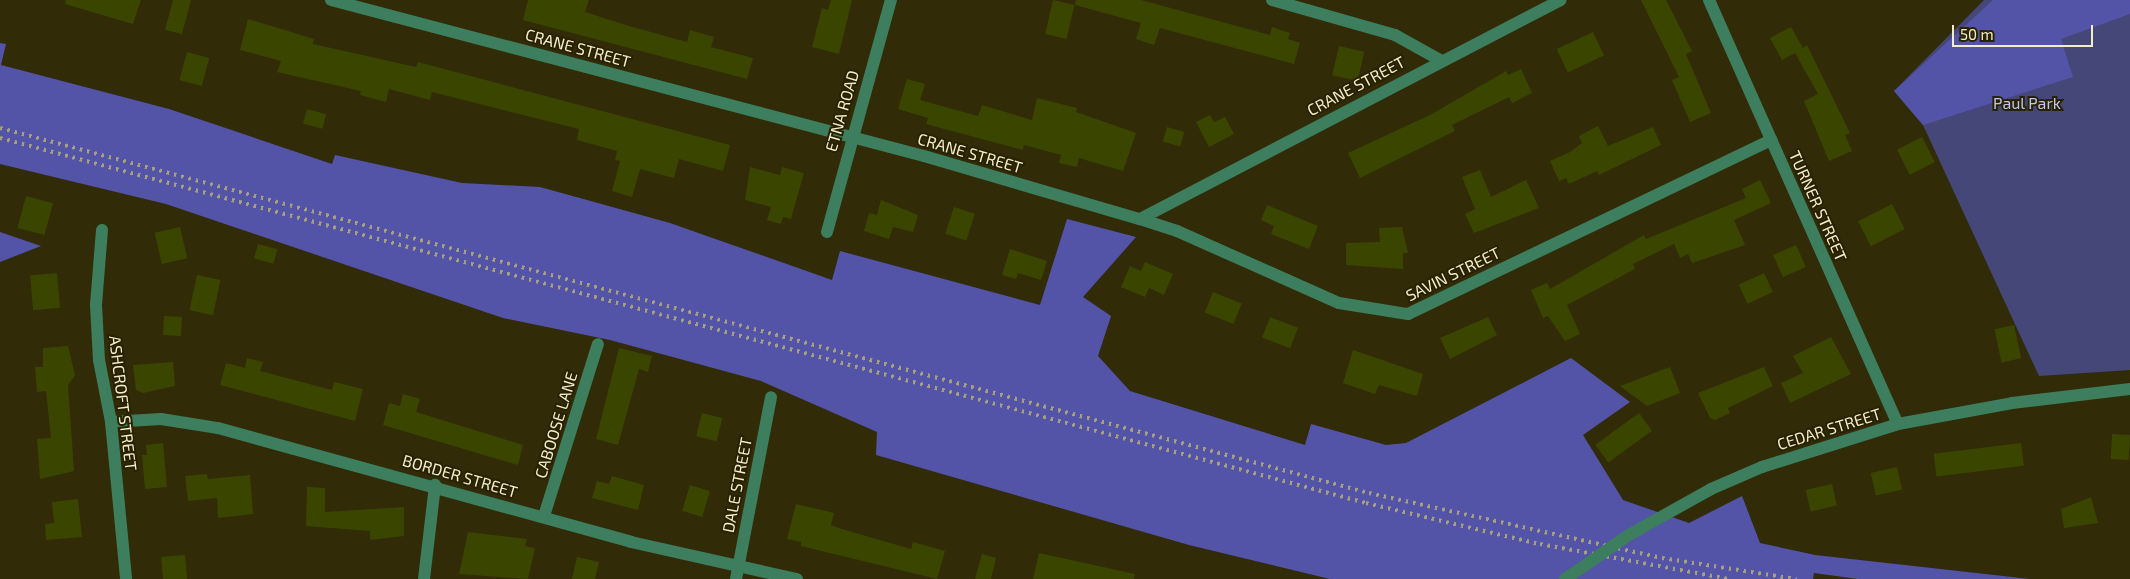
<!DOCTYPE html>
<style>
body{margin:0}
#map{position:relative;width:2130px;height:579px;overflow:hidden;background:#322b07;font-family:"Exo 2",sans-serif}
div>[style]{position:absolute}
.green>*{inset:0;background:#444777}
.forest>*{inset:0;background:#5354a8}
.building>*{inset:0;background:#3a4600;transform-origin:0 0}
.minor>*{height:12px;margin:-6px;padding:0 6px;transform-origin:6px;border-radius:6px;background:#3c7e5d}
.rail>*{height:4px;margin-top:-2px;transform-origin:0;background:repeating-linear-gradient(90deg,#a7a07e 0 2.5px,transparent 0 7.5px)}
.minor-bridge>*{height:12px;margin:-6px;padding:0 6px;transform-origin:6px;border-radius:6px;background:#3c7e5d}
span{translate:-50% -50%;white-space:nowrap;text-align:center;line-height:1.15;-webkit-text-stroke:4px #282200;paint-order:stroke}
.street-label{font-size:16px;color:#f3edcc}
.park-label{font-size:16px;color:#bfc4f2}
.scale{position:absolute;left:1952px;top:25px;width:141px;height:22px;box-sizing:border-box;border:2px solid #f3edcc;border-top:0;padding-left:6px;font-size:15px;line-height:18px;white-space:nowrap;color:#f3edcc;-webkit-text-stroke:4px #282200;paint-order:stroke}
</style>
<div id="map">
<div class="green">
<i style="clip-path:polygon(1984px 0,2130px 0,2130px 370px,2039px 376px,1923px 125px,1894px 91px)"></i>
</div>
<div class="forest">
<i style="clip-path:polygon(1993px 0,2130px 0,2130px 14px,2061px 39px,2073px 77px,1923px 125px,1894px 91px)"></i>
<i style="clip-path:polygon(0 43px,6px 44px,1px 65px,169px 109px,332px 164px,335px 155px,462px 183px,540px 187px,670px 223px,832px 280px,840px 251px,1040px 305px,1067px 219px,1136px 237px,1083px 297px,1111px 316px,1098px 356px,1130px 391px,1305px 445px,1311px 424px,1386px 445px,1406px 443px,1571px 358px,1630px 402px,1583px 435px,1623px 500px,1689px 523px,1742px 496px,1760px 543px,1815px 555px,2030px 579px,1858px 579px,1814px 573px,1813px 579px,1330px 579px,1189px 545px,876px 455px,877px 432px,761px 381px,610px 340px,503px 318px,166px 204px,0 164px)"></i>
<i style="clip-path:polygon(0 232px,41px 246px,0 262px)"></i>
</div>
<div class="building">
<i style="clip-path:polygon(66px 0,141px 0,133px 24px,65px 4px)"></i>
<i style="clip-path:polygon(173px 0,191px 0,182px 34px,165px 30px)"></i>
<i style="clip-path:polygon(528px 0,589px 0,585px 12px,629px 26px,687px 42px,690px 30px,714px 37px,711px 47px,753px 58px,747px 79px,523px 20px)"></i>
<i style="clip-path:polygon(831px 0,852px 0,839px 54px,812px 47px,822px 8px,828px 10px)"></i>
<i style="left:1053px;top:0;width:22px;height:35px;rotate:13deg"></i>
<i style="clip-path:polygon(1076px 0,1141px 0,1270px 35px,1272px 27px,1290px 33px,1288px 39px,1300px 43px,1294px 64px,1160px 28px,1154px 45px,1136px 39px,1141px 23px,1075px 5px)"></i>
<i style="clip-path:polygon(1641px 0,1666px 0,1692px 51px,1686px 54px,1711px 113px,1690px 122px,1672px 80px,1679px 77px)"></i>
<i style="clip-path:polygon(248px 19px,314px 39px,313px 44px,416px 67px,418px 62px,730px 145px,723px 171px,679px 159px,674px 178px,640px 169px,632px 197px,612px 191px,620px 161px,615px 160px,617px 151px,577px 140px,579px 129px,432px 92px,430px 100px,389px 89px,386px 102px,360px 95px,361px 91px,277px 72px,281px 61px,240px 50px)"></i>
<i style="clip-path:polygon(1791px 27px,1803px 48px,1807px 45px,1850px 133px,1845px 135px,1852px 151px,1829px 161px,1804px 101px,1818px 94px,1795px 53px,1782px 60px,1770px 38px)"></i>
<i style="left:1593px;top:32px;width:26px;height:40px;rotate:65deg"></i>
<i style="left:1339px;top:46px;width:26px;height:30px;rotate:13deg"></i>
<i style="left:187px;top:52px;width:23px;height:29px;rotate:15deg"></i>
<i style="clip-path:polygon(1521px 69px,1532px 93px,1512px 103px,1509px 97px,1452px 125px,1455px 131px,1360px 178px,1348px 153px,1432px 114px,1506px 71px,1508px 75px)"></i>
<i style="clip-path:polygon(907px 79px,925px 84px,920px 100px,978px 116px,982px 105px,1032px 120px,1037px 98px,1077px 108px,1076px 112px,1136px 133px,1123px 171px,1079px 158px,1077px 167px,1059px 163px,1061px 155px,1024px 145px,1023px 150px,926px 124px,928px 118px,898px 109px)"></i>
<i style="left:307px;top:109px;width:20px;height:15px;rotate:15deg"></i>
<i style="clip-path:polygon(1210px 115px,1214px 122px,1225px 117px,1234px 134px,1209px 147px,1196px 122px)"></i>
<i style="clip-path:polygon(1598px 126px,1608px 146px,1653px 127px,1661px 145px,1599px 175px,1597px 171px,1569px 184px,1566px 178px,1559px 181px,1550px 161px,1570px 152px,1582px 143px,1579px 136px)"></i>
<i style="left:1167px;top:127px;width:18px;height:15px;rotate:16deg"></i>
<i style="left:1922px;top:137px;width:28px;height:28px;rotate:63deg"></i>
<i style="clip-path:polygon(750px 167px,780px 175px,782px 167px,804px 173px,791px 219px,783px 217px,781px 224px,767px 220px,771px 207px,745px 200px)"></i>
<i style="clip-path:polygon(1480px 170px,1491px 197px,1526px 180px,1539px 208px,1474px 233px,1465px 214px,1475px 209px,1462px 177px)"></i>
<i style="clip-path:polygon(1760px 180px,1771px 203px,1734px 220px,1745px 245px,1692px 263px,1688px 254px,1680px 258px,1674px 244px,1633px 264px,1635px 269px,1567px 305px,1580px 334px,1565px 341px,1548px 316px,1543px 318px,1531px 290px,1547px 283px,1550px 289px,1644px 235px,1646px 239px,1746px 198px,1742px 189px)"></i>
<i style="left:26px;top:196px;width:28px;height:33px;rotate:15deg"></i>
<i style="clip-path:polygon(881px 200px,918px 215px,913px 232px,893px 227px,889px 239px,864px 231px,869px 213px,877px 215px)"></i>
<i style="left:1892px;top:204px;width:28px;height:38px;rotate:63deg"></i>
<i style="clip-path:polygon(1267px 205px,1318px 226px,1309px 249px,1271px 234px,1274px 226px,1261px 220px)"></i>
<i style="left:954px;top:207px;width:22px;height:28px;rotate:18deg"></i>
<i style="left:180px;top:227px;width:32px;height:26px;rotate:77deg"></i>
<i style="clip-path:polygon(1402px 227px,1408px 253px,1403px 253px,1403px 269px,1346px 265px,1346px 243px,1380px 242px,1379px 228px)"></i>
<i style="left:258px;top:244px;width:20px;height:15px;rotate:15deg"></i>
<i style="left:1796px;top:245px;width:24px;height:25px;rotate:66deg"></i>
<i style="clip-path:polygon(1010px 249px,1047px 261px,1041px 280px,1018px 273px,1016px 279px,1002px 275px)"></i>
<i style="clip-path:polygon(1145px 262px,1173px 274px,1164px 295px,1149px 288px,1145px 297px,1121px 287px,1130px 266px,1141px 271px)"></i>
<i style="left:57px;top:273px;width:35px;height:27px;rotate:85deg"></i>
<i style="left:1764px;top:273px;width:21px;height:28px;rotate:65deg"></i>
<i style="left:197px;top:275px;width:24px;height:36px;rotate:12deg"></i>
<i style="left:1213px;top:292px;width:31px;height:22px;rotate:22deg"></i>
<i style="left:164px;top:316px;width:18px;height:19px;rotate:3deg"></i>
<i style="left:1270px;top:317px;width:30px;height:22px;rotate:21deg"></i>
<i style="clip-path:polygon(1488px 317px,1497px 335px,1450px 359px,1440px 338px)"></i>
<i style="left:2014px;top:325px;width:34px;height:20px;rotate:78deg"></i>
<i style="clip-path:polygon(1831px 337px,1851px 374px,1790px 403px,1781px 383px,1803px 373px,1793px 356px)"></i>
<i style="clip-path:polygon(68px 346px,75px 375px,68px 385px,74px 471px,40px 479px,37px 439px,51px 438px,46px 391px,37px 392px,35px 367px,43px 367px,43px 348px)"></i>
<i style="clip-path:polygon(619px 348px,652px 356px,648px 372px,639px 369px,618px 445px,596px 439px)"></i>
<i style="clip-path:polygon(1353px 350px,1423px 374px,1417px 396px,1379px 385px,1375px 394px,1343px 383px)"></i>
<i style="clip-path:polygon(247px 358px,263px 362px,260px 371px,332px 390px,334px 382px,363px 389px,355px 421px,220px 385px,226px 363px,245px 368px)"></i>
<i style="clip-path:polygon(173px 362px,175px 386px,143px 393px,136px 390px,133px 365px)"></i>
<i style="clip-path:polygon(1670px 367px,1680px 393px,1647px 406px,1620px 386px)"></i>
<i style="clip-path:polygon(1764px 367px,1773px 386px,1728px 408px,1730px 413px,1715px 420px,1710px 418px,1698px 393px)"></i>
<i style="clip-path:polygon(403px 394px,420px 399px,416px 412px,523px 445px,518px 465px,383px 425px,389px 403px,400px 406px)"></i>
<i style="left:702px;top:413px;width:21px;height:24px;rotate:14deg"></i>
<i style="left:1639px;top:413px;width:22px;height:54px;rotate:54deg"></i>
<i style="left:2112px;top:434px;width:18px;height:25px;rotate:3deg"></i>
<i style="clip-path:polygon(163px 443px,167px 487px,145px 489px,142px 455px,147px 455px,146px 445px)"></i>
<i style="left:2021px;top:443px;width:23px;height:88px;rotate:83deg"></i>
<i style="left:1897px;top:467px;width:23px;height:27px;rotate:77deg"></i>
<i style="clip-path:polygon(207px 474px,208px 479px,250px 475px,253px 514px,218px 518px,217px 498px,188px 501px,185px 476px)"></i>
<i style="clip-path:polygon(612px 476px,644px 485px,638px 510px,592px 498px,597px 481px,609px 484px)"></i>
<i style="left:1832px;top:484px;width:22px;height:27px;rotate:77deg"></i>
<i style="left:690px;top:485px;width:21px;height:27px;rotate:17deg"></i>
<i style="clip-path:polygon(307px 487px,325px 488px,325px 512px,404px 507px,404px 536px,370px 540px,370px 531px,306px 526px)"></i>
<i style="clip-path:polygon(2091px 497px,2098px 523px,2064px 528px,2061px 509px)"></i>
<i style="clip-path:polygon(78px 499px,82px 537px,46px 540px,45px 524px,54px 523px,52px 502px)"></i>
<i style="clip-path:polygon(796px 504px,834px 513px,831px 525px,842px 529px,911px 549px,913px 542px,945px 551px,937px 579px,801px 546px,801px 542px,787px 539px)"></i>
<i style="clip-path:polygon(468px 532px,527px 539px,525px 546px,535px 548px,528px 579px,459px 574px)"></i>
<i style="clip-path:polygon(1039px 553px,1135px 574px,1134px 579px,1033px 579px)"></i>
<i style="clip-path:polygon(982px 554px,996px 558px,991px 579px,975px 579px)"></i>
<i style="left:185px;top:555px;width:24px;height:24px;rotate:85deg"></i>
<i style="clip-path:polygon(577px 557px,599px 562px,595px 579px,572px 579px)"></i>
</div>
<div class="minor">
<i style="left:331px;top:0;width:613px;rotate:14.74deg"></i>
<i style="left:924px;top:156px;width:225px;rotate:16.3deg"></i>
<i style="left:1140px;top:219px;width:474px;rotate:-27.5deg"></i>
<i style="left:1272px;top:0;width:128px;rotate:15.9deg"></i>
<i style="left:1395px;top:35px;width:51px;rotate:29.1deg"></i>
<i style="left:1709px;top:0;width:464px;rotate:66deg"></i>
<i style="left:1140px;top:219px;width:39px;rotate:18deg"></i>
<i style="left:1177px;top:231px;width:177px;rotate:24deg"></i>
<i style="left:1339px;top:303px;width:70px;rotate:9.1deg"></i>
<i style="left:1408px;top:314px;width:403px;rotate:-25.6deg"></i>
<i style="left:102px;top:230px;width:75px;rotate:94.6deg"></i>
<i style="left:96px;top:305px;width:55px;rotate:86.9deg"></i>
<i style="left:99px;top:360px;width:63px;rotate:79deg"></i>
<i style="left:111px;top:422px;width:158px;rotate:84.5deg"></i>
<i style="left:827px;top:232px;width:241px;rotate:-74.6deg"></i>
<i style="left:111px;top:422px;width:50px;rotate:-3.4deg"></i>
<i style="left:161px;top:419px;width:58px;rotate:9deg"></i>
<i style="left:218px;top:428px;width:428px;rotate:15.4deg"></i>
<i style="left:631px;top:542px;width:170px;rotate:12.6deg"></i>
<i style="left:544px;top:516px;width:180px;rotate:-72.6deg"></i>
<i style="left:1627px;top:536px;width:96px;rotate:-29.2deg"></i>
<i style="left:1711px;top:489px;width:56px;rotate:-23.3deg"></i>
<i style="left:1762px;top:467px;width:143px;rotate:-17.5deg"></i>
<i style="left:1898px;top:424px;width:116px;rotate:-10.4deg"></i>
<i style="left:2012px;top:403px;width:119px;rotate:-6.8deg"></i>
<i style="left:424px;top:579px;width:95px;rotate:-83.3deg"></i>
<i style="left:736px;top:579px;width:185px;rotate:-79.1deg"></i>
<i style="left:1565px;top:579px;width:27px;rotate:-34deg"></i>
</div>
<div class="rail">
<i style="left:0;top:128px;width:1417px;rotate:14.93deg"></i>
<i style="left:1369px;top:493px;width:300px;rotate:12.5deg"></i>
<i style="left:1662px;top:558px;width:136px;rotate:8.9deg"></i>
<i style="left:0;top:138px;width:1414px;rotate:14.96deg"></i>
<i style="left:1366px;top:503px;width:179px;rotate:13.3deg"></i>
<i style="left:1540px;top:544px;width:192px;rotate:10.5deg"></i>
</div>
<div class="minor-bridge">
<i style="left:1587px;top:564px;width:49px;rotate:-35deg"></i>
</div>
<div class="street-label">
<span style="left:578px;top:48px;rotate:15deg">CRANE STREET</span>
<span style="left:1356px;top:86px;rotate:-28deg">CRANE STREET</span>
<span style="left:842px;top:111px;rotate:-74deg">ETNA ROAD</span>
<span style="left:970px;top:153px;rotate:16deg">CRANE STREET</span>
<span style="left:1818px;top:206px;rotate:66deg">TURNER STREET</span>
<span style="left:1453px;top:274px;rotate:-26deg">SAVIN STREET</span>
<span style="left:123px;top:403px;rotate:83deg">ASHCROFT STREET</span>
<span style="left:556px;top:425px;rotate:-73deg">CABOOSE LANE</span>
<span style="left:1829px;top:429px;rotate:-17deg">CEDAR STREET</span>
<span style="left:460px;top:476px;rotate:16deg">BORDER STREET</span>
<span style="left:737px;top:485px;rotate:-79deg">DALE STREET</span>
</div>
<div class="park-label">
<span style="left:2027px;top:103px">Paul Park</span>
</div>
<div class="scale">50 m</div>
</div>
